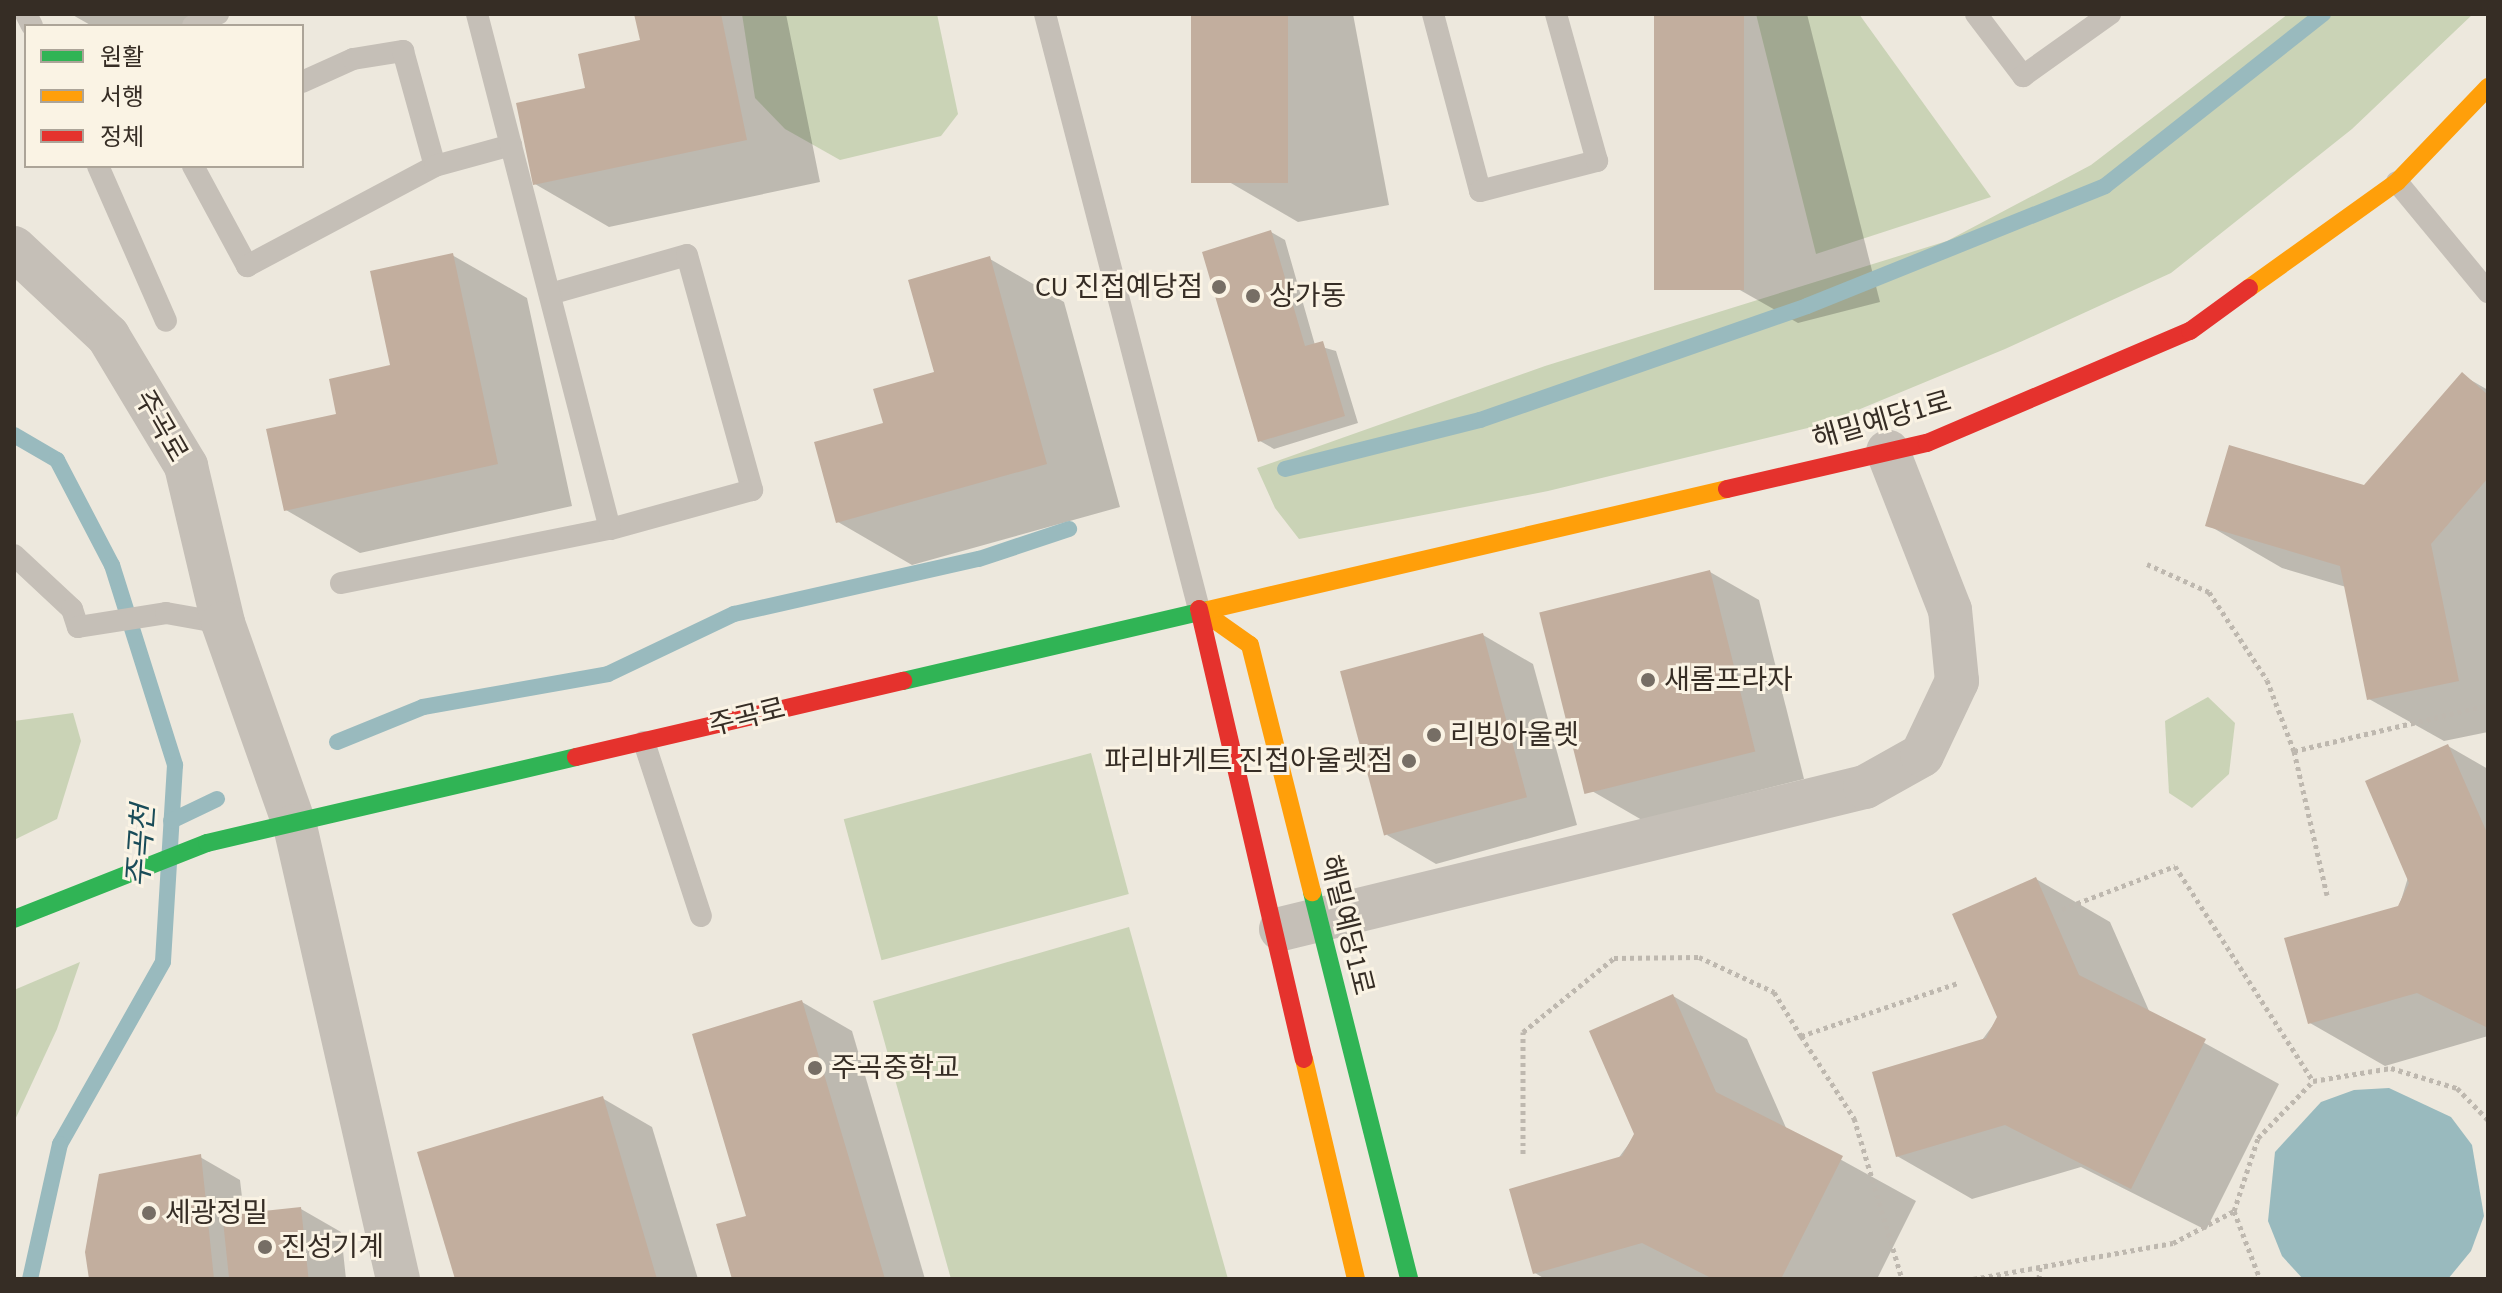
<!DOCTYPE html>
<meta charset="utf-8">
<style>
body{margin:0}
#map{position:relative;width:2502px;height:1293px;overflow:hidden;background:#ede8dd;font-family:"Source Sans 3","Noto Sans KR",sans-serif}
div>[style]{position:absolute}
.green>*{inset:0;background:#cad3b6;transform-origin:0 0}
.water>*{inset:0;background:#99babe}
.shadow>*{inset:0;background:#0003}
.stream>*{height:16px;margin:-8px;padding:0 8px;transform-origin:8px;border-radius:8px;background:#99babe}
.building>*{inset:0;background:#c2ae9e;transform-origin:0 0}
.path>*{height:5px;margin-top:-2.5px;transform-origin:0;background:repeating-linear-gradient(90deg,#beb8af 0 4px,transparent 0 8px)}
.lane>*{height:22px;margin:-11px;padding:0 11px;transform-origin:11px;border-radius:11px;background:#c5bfb7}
.street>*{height:44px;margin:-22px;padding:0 22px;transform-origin:22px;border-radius:22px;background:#c5bfb7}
.fast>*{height:18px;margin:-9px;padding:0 9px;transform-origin:9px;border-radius:9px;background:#30b455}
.slow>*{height:18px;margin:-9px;padding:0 9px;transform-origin:9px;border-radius:9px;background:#ff9f0a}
.jam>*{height:18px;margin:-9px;padding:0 9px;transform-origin:9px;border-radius:9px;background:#e5322d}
.dots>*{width:22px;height:22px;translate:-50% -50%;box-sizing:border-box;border:4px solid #faf3e4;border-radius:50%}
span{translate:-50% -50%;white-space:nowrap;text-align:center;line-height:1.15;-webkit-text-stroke:6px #faf3e4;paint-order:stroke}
.poi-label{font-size:28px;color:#362d25}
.right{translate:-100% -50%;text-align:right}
.left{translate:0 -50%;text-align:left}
.street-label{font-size:28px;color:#362d25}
.water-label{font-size:30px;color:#194c59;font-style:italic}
.frame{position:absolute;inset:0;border:16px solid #362d25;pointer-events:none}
.legend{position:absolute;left:24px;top:24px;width:280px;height:144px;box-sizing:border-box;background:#faf3e4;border:2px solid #aca498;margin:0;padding:10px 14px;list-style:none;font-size:24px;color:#362d25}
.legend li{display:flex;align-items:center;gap:16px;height:40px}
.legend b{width:40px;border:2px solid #aca498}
</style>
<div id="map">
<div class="green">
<i style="clip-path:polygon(937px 14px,958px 114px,941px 136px,840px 160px,785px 129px,755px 98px,742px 14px)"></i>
<i style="clip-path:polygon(1756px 14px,1859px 14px,1991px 197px,1816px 254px)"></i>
<i style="clip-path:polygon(2288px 14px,2473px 14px,2352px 129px,2171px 273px,2005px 349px,1824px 424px,1548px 491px,1299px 539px,1275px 508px,1257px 468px,1545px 366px,1947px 241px,2091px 165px)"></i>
<i style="clip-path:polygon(2208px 697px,2235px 723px,2229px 774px,2192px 808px,2169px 793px,2165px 721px)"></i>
<i style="clip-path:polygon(73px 713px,81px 741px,57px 819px,14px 840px,14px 721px)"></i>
<i style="left:1091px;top:753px;width:146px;height:256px;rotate:75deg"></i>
<i style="clip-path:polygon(1129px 927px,1228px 1279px,951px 1279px,873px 1001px)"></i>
<i style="clip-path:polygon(80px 962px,57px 1029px,14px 1122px,14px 990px)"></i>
</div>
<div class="water">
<i style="clip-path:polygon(2389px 1088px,2451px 1117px,2472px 1145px,2484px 1216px,2471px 1251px,2448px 1279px,2303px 1279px,2282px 1256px,2268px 1221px,2275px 1152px,2321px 1102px,2354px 1090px)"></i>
</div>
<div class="shadow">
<i style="clip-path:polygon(71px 14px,215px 14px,191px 26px,92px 26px)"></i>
<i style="clip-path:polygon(637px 14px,786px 14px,820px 182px,609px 227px,535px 184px,588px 90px,642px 42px)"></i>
<i style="clip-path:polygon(1193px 14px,1353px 14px,1389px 205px,1298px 222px,1224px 179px)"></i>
<i style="clip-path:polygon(1656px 14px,1807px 14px,1880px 302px,1798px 323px,1724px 281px)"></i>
<i style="clip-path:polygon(1271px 232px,1285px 240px,1315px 345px,1336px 351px,1358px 423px,1274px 449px,1260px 441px)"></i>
<i style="clip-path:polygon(452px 255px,527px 298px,572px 506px,360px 553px,286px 510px,338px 415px,393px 367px)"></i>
<i style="clip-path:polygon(990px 259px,1064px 302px,1120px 507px,912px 565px,838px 522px,885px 425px,936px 374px)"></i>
<i style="clip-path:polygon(2462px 375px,2488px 390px,2488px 732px,2444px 741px,2369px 699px,2346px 587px,2282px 568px,2208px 525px,2364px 487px)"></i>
<i style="clip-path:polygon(1710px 572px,1759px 600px,1804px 779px,1642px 820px,1592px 791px)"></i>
<i style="clip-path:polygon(1483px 635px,1533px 664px,1577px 825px,1436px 864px,1387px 835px)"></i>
<i style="clip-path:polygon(2448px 746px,2488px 769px,2488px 1036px,2385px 1066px,2310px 1023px,2399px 907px)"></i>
<i style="clip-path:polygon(2036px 879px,2110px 922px,2150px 1013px,2279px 1084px,2206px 1230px,2081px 1167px,1972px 1199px,1897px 1156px,1999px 1017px)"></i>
<i style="clip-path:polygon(1673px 996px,1747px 1039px,1787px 1130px,1916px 1201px,1877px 1279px,1545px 1279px,1535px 1273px,1636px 1134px)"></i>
<i style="clip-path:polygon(802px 1002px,852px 1031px,925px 1279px,734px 1279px)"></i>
<i style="clip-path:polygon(602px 1098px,652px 1127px,698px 1279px,457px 1279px)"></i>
<i style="clip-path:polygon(200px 1157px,240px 1180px,244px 1214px,301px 1209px,341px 1232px,346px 1279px,91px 1279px)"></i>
</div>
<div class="stream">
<i style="left:14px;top:435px;width:50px;rotate:30.2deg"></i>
<i style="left:57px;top:460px;width:119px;rotate:62.4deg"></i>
<i style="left:112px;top:565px;width:210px;rotate:72.5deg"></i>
<i style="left:175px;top:765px;width:197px;rotate:93.5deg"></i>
<i style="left:163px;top:962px;width:209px;rotate:119.5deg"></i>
<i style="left:60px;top:1144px;width:138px;rotate:102.5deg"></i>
<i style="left:1285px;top:469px;width:201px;rotate:-14.1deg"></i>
<i style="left:1480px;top:420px;width:346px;rotate:-19.2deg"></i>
<i style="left:1807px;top:306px;width:321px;rotate:-21.9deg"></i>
<i style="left:2105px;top:186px;width:278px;rotate:-38.3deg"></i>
<i style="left:337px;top:742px;width:93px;rotate:-22.1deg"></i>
<i style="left:423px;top:707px;width:188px;rotate:-10.1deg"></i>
<i style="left:608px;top:674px;width:140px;rotate:-25.5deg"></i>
<i style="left:734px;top:614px;width:251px;rotate:-12.7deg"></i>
<i style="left:979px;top:559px;width:95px;rotate:-18.4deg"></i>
<i style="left:171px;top:821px;width:51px;rotate:-25.6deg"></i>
</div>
<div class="building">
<i style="clip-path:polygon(634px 14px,721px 14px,747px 140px,533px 185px,516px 103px,585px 88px,578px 54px,640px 40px)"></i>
<i style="left:1191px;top:14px;width:97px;height:169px"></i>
<i style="left:1654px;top:14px;width:90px;height:276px"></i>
<i style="clip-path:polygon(1271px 230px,1305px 346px,1323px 341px,1345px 416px,1258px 442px,1202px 252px)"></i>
<i style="clip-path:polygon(453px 253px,498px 464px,284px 511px,266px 429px,336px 414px,329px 379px,390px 365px,370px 271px)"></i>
<i style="clip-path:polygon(990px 256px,1047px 464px,836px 523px,814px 442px,883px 423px,873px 389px,934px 372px,908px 280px)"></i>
<i style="clip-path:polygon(2462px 372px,2488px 395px,2488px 478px,2431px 544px,2459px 681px,2367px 700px,2340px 566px,2205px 526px,2229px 445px,2364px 485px)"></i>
<i style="left:1710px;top:570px;width:187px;height:176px;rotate:76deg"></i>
<i style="left:1483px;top:633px;width:170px;height:148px;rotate:75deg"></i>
<i style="clip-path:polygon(2448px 744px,2488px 835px,2488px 1028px,2417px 993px,2308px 1024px,2284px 938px,2398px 906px,2409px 883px,2365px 781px)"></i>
<i style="clip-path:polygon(2036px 877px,2079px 975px,2206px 1039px,2131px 1189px,2005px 1125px,1896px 1157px,1872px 1072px,1986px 1038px,1997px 1017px,1952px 914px)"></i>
<i style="clip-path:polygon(1673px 994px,1716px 1092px,1843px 1156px,1781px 1279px,1713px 1279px,1642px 1243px,1533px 1274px,1509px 1189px,1622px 1156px,1634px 1134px,1589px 1031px)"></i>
<i style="clip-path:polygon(802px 1000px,885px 1279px,732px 1279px,716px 1224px,746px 1216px,692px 1034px)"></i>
<i style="clip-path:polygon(603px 1096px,657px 1279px,455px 1279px,417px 1152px)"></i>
<i style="clip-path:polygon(201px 1154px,214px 1279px,89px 1279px,85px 1252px,99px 1174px)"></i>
<i style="left:301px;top:1207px;width:72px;height:79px;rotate:84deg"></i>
</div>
<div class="path">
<i style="left:2147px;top:564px;width:68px;rotate:24.3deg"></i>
<i style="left:2209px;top:592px;width:105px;rotate:56.6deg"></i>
<i style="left:2267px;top:680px;width:76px;rotate:69.2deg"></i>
<i style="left:2294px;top:751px;width:148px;rotate:77.1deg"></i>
<i style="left:2294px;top:751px;width:199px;rotate:-13.3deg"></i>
<i style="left:2062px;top:909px;width:121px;rotate:-20.8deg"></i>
<i style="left:2175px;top:866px;width:255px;rotate:57.3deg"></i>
<i style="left:1801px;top:1036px;width:98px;rotate:57.1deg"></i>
<i style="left:1854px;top:1118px;width:168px;rotate:73.4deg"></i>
<i style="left:1523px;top:1154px;width:122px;rotate:-90deg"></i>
<i style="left:1523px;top:1032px;width:117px;rotate:-39.1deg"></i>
<i style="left:1614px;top:958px;width:85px;rotate:-0.7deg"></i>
<i style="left:1699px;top:957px;width:83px;rotate:25deg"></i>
<i style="left:1774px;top:992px;width:52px;rotate:58.5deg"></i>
<i style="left:1801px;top:1036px;width:166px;rotate:-18.7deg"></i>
<i style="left:2234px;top:1211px;width:73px;rotate:69.1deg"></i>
<i style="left:1973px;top:1279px;width:203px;rotate:-10.2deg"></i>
<i style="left:2173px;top:1243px;width:69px;rotate:-27.7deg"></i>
<i style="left:2234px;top:1211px;width:77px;rotate:-71.8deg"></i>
<i style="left:2258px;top:1138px;width:79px;rotate:-46deg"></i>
<i style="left:2313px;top:1081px;width:79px;rotate:-9.5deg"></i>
<i style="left:2391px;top:1068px;width:69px;rotate:16.9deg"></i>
<i style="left:2457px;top:1088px;width:45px;rotate:45.9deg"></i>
<i style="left:2039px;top:1279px;width:13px;rotate:-86deg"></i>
</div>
<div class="lane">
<i style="left:26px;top:14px;width:13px;rotate:63deg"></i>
<i style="left:1045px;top:14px;width:615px;rotate:75.49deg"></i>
<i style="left:1433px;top:14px;width:183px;rotate:75.1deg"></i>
<i style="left:1480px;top:191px;width:121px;rotate:-14.4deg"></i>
<i style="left:1597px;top:161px;width:153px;rotate:-105.6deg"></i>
<i style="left:1976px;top:14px;width:78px;rotate:52.8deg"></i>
<i style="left:2023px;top:76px;width:107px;rotate:-35.5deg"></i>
<i style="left:193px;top:26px;width:28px;rotate:-26deg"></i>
<i style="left:302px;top:82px;width:56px;rotate:-24.3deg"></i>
<i style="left:353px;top:59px;width:51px;rotate:-9.1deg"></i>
<i style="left:403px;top:51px;width:119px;rotate:74.5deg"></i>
<i style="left:98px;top:166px;width:169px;rotate:66.3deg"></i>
<i style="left:193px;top:166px;width:114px;rotate:61.6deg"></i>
<i style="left:247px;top:266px;width:213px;rotate:-28deg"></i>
<i style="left:435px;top:166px;width:79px;rotate:-15.4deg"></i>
<i style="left:2397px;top:182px;width:143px;rotate:50.4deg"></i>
<i style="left:550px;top:294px;width:142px;rotate:-15.9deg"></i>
<i style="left:687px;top:255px;width:244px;rotate:74.5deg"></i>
<i style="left:752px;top:490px;width:147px;rotate:164.6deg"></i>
<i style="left:14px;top:555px;width:79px;rotate:43deg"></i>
<i style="left:72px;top:609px;width:19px;rotate:72deg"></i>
<i style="left:78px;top:627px;width:89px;rotate:-9deg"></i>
<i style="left:166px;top:613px;width:58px;rotate:10deg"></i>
<i style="left:341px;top:583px;width:274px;rotate:-11.4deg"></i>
<i style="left:610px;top:529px;width:532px;rotate:-104.48deg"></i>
<i style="left:644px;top:742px;width:183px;rotate:71.9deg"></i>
</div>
<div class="street">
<i style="left:14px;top:248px;width:129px;rotate:43.1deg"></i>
<i style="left:108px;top:336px;width:152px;rotate:59deg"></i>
<i style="left:186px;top:466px;width:161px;rotate:76.7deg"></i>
<i style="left:223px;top:623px;width:215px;rotate:70.5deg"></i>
<i style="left:295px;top:826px;width:465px;rotate:77.2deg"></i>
<i style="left:1281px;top:929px;width:601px;rotate:-13.67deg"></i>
<i style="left:1865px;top:787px;width:65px;rotate:-29.3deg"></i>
<i style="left:1922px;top:755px;width:82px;rotate:-64.7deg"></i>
<i style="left:1957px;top:681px;width:71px;rotate:-95.6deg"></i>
<i style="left:1950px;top:610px;width:170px;rotate:-111.4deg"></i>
</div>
<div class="fast">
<i style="left:903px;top:681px;width:313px;rotate:-13.1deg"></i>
<i style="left:1312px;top:892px;width:399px;rotate:75.9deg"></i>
<i style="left:14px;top:919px;width:207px;rotate:-21.5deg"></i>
<i style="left:207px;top:843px;width:379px;rotate:-13.1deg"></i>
</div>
<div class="slow">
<i style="left:2249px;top:288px;width:182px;rotate:-35.6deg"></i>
<i style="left:2397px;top:182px;width:132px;rotate:-46.2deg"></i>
<i style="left:1199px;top:609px;width:62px;rotate:35.2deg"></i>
<i style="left:1250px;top:645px;width:255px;rotate:75.9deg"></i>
<i style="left:1208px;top:610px;width:533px;rotate:-13.12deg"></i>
<i style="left:1304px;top:1059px;width:226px;rotate:76.7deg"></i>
</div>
<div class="jam">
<i style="left:1727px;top:489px;width:205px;rotate:-13deg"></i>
<i style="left:1927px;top:443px;width:286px;rotate:-23.1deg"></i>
<i style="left:2190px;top:331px;width:73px;rotate:-36.1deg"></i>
<i style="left:1199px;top:609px;width:462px;rotate:76.9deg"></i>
<i style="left:576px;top:757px;width:336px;rotate:-13.1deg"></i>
</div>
<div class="dots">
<i style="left:1219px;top:287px;background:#766e65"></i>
<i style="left:1253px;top:296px;background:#766e65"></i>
<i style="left:1648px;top:680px;background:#766e65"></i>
<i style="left:1434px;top:735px;background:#766e65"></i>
<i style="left:1409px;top:761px;background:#766e65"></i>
<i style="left:815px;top:1068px;background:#766e65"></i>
<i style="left:149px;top:1213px;background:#766e65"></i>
<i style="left:265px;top:1247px;background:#766e65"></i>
</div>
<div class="poi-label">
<span class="right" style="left:1203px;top:287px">CU 진접예당점</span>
<span class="left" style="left:1269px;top:296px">상가동</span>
<span class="left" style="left:1664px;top:680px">새롬프라자</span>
<span class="left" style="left:1450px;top:735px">리빙아울렛</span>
<span class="right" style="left:1393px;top:761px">파리바게트 진접아울렛점</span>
<span class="left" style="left:831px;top:1068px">주곡중학교</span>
<span class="left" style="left:165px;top:1213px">세광정밀</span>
<span class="left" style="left:281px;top:1247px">진성기계</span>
</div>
<div class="street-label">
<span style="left:1882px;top:420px;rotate:-16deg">해밀예당1로</span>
<span style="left:161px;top:426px;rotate:60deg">주곡로</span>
<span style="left:747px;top:717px;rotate:-14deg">주곡로</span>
<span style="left:1347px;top:925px;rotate:76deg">해밀예당1로</span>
</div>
<div class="water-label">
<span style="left:142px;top:846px;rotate:-86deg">주곡천</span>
</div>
<div class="frame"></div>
<ul class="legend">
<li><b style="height:10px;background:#30b455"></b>원활</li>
<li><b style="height:10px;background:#ff9f0a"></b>서행</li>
<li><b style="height:10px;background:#e5322d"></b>정체</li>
</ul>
</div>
